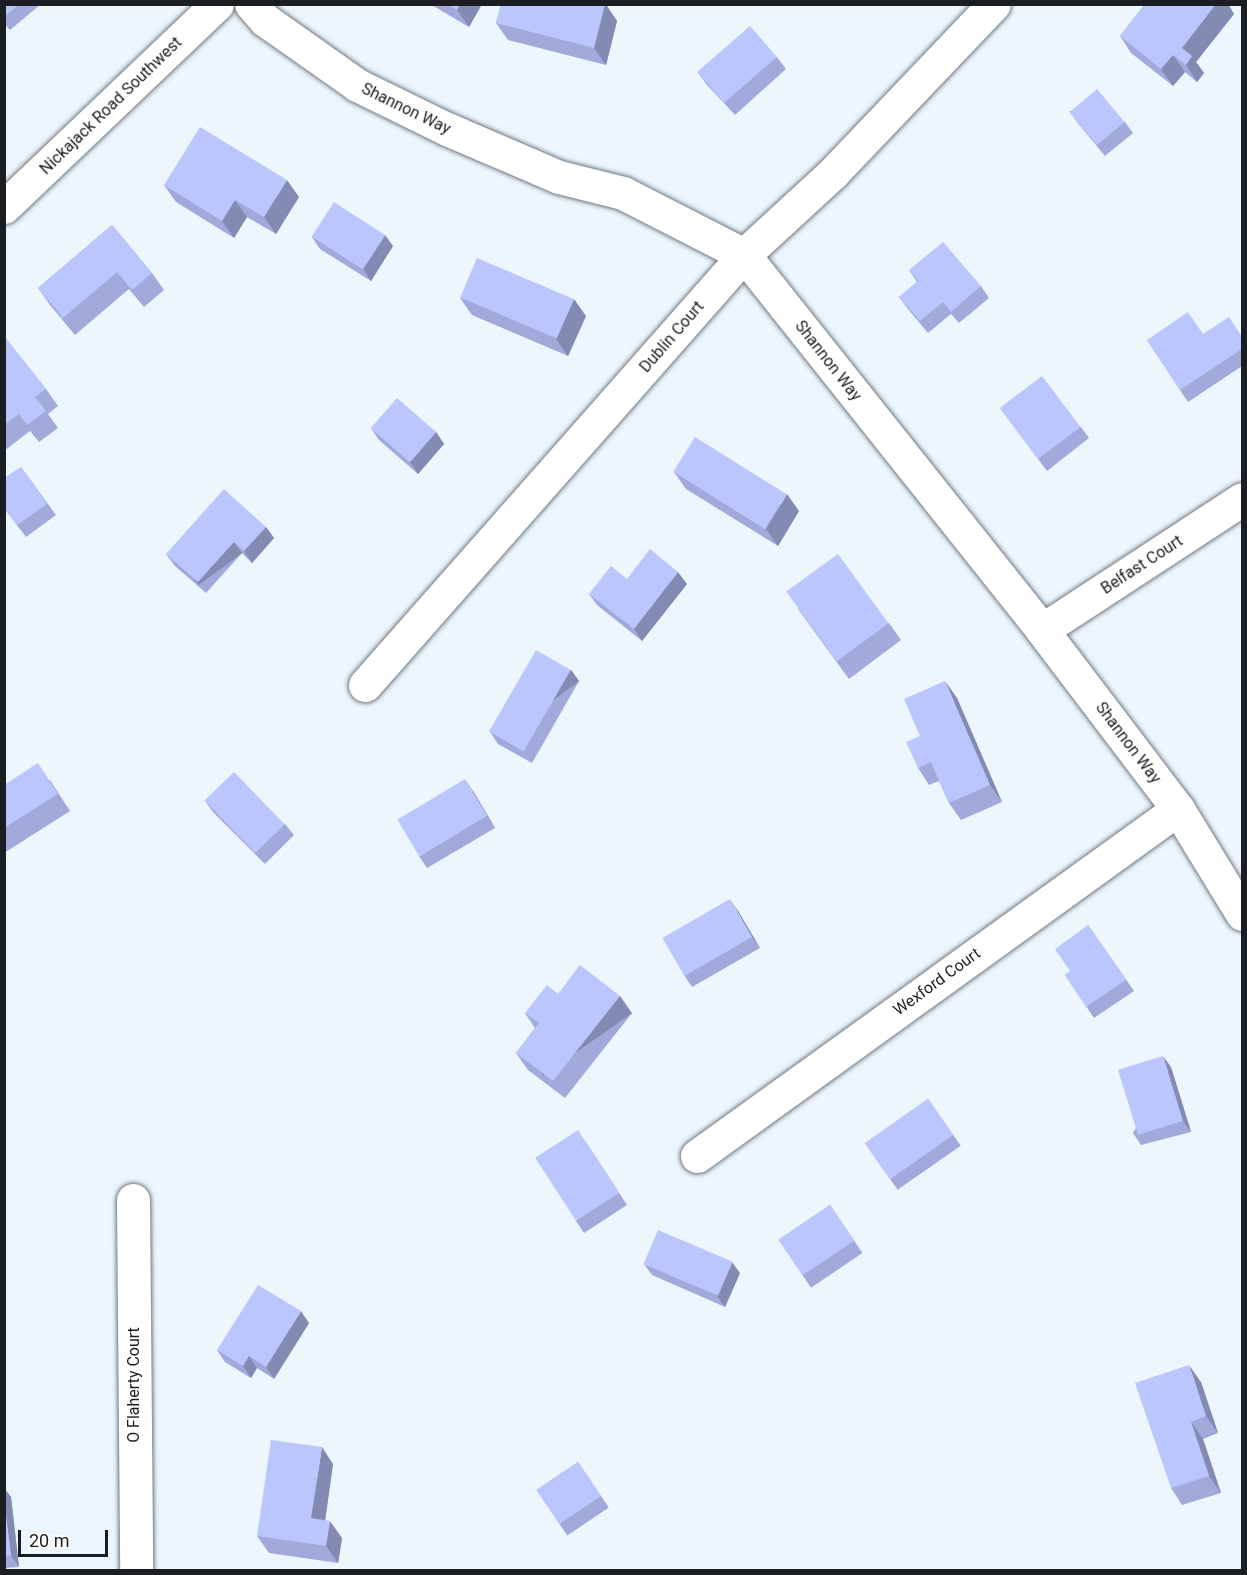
<!DOCTYPE html>
<style>
body{margin:0}
#map{position:relative;width:1247px;height:1575px;overflow:hidden;background:#edf5fd;font-family:Roboto,sans-serif}
div>[style]{position:absolute}
.roads{filter:drop-shadow(0 0 2px #717a82) drop-shadow(0 0 2px #717a82)}
.street>*{height:33px;margin:-16.5px;padding:0 16.5px;transform-origin:16.5px;border-radius:16.5px;background:#fff}
.secondary>*{height:33px;margin:-16.5px;padding:0 16.5px;transform-origin:16.5px;border-radius:16.5px;background:#fff}
.wall>*{inset:0;background:#a1aada;transform-origin:0 0}
.shaded-wall>*{inset:0;background:#838bb2;transform-origin:0 0}
.building>*{inset:0;background:#bbc6fe;transform-origin:0 0}
span{translate:-50% -50%;white-space:nowrap;text-align:center;line-height:1.15;-webkit-text-stroke:5px #fff;paint-order:stroke}
.street-label{font-size:16px;color:#1a1d21}
.frame{position:absolute;inset:0;border:6px solid #1a1d21;pointer-events:none}
.scale{position:absolute;left:18px;top:1530px;width:90px;height:27px;box-sizing:border-box;border:3px solid #1a1d21;border-top:0;padding-left:8px;font-size:18px;line-height:21px;white-space:nowrap;color:#1a1d21;-webkit-text-stroke:4px #fff;paint-order:stroke}
</style>
<div id="map">
<div class="roads">
<div class="street">
<i style="left:251px;top:4px;width:21px;rotate:49deg"></i>
<i style="left:265px;top:20px;width:113px;rotate:35.2deg"></i>
<i style="left:357px;top:85px;width:100px;rotate:26.1deg"></i>
<i style="left:447px;top:129px;width:122px;rotate:23.2deg"></i>
<i style="left:559px;top:177px;width:66px;rotate:14deg"></i>
<i style="left:623px;top:193px;width:136px;rotate:27.1deg"></i>
<i style="left:744px;top:255px;width:479px;rotate:51.5deg"></i>
<i style="left:1042px;top:630px;width:225px;rotate:52.8deg"></i>
<i style="left:1178px;top:809px;width:123px;rotate:58.6deg"></i>
<i style="left:1042px;top:630px;width:239px;rotate:-33.2deg"></i>
<i style="left:365px;top:685px;width:573px;rotate:-48.61deg"></i>
<i style="left:744px;top:255px;width:121px;rotate:-42.7deg"></i>
<i style="left:833px;top:173px;width:233px;rotate:-46.4deg"></i>
<i style="left:697px;top:1156px;width:593px;rotate:-35.81deg"></i>
<i style="left:133px;top:1200px;width:370px;rotate:89.5deg"></i>
</div>
<div class="secondary">
<i style="left:4px;top:207px;width:294px;rotate:-43.6deg"></i>
</div>
</div>
<div class="wall">
<i style="clip-path:polygon(4px 4px,41px 4px,10px 30px,4px 24px)"></i>
<i style="clip-path:polygon(430px 4px,482px 4px,469px 27px)"></i>
<i style="clip-path:polygon(501px 4px,606px 4px,617px 21px,606px 65px,508px 40px,496px 23px)"></i>
<i style="clip-path:polygon(1145px 4px,1228px 4px,1234px 14px,1196px 62px,1204px 73px,1197px 82px,1185px 72px,1173px 86px,1131px 53px,1120px 36px)"></i>
<i style="clip-path:polygon(777px 57px,786px 69px,735px 115px,707px 85px,698px 73px)"></i>
<i style="clip-path:polygon(1069px 111px,1125px 122px,1133px 133px,1105px 156px,1077px 122px)"></i>
<i style="clip-path:polygon(164px 185px,299px 197px,276px 234px,247px 217px,234px 238px,176px 202px)"></i>
<i style="clip-path:polygon(112px 225px,152px 273px,164px 290px,144px 307px,129px 289px,75px 335px,50px 305px,38px 288px)"></i>
<i style="clip-path:polygon(312px 237px,393px 246px,371px 281px,320px 249px)"></i>
<i style="clip-path:polygon(909px 270px,981px 286px,989px 298px,959px 323px,951px 314px,928px 333px,908px 309px,899px 297px,917px 282px)"></i>
<i style="clip-path:polygon(460px 298px,586px 316px,568px 356px,472px 315px)"></i>
<i style="clip-path:polygon(1203px 334px,1242px 336px,1242px 366px,1188px 402px,1147px 340px)"></i>
<i style="clip-path:polygon(4px 336px,46px 389px,58px 406px,48px 414px,58px 428px,39px 442px,30px 431px,4px 451px)"></i>
<i style="clip-path:polygon(1000px 408px,1081px 427px,1089px 438px,1047px 471px)"></i>
<i style="clip-path:polygon(371px 428px,436px 432px,444px 444px,418px 474px,379px 440px)"></i>
<i style="clip-path:polygon(21px 467px,56px 515px,26px 537px,4px 508px)"></i>
<i style="clip-path:polygon(674px 472px,799px 511px,778px 546px,686px 489px)"></i>
<i style="clip-path:polygon(266px 527px,274px 538px,252px 563px,242px 553px,206px 593px,175px 566px,166px 554px)"></i>
<i style="clip-path:polygon(627px 579px,687px 584px,642px 641px,597px 605px,589px 594px)"></i>
<i style="clip-path:polygon(798px 609px,889px 623px,901px 640px,849px 679px)"></i>
<i style="clip-path:polygon(571px 670px,579px 681px,532px 763px,498px 744px,490px 732px)"></i>
<i style="clip-path:polygon(957px 698px,1002px 802px,961px 820px,949px 803px,939px 781px,929px 785px,918px 768px,920px 736px)"></i>
<i style="clip-path:polygon(50px 780px,70px 811px,4px 853px,4px 785px)"></i>
<i style="clip-path:polygon(473px 791px,495px 828px,427px 868px,419px 856px)"></i>
<i style="clip-path:polygon(205px 801px,285px 824px,294px 835px,265px 864px,213px 812px)"></i>
<i style="clip-path:polygon(738px 911px,760px 948px,692px 987px,684px 975px)"></i>
<i style="clip-path:polygon(1088px 925px,1134px 991px,1094px 1018px,1065px 975px,1070px 971px)"></i>
<i style="clip-path:polygon(558px 994px,632px 1013px,565px 1098px,528px 1070px,516px 1053px,535px 1028px,525px 1013px)"></i>
<i style="clip-path:polygon(1171px 1067px,1191px 1132px,1141px 1145px,1133px 1133px)"></i>
<i style="left:928px;top:1099px;width:57px;height:77px;rotate:55deg"></i>
<i style="clip-path:polygon(586px 1142px,627px 1205px,584px 1233px,576px 1221px)"></i>
<i style="left:830px;top:1205px;width:58px;height:62px;rotate:56deg"></i>
<i style="clip-path:polygon(644px 1264px,740px 1273px,725px 1307px,652px 1275px)"></i>
<i style="clip-path:polygon(309px 1323px,274px 1379px,257px 1368px,251px 1378px,225px 1362px,217px 1350px)"></i>
<i style="clip-path:polygon(1201px 1382px,1218px 1433px,1203px 1439px,1221px 1493px,1182px 1505px,1171px 1488px)"></i>
<i style="left:578px;top:1462px;width:55px;height:50px;rotate:56deg"></i>
<i style="clip-path:polygon(333px 1464px,325px 1520px,342px 1538px,338px 1563px,269px 1553px,257px 1536px)"></i>
<i style="clip-path:polygon(4px 1488px,11px 1497px,19px 1567px,4px 1568px)"></i>
</div>
<div class="shaded-wall">
<i style="clip-path:polygon(460px 4px,482px 4px,469px 27px,457px 10px)"></i>
<i style="clip-path:polygon(605px 4px,617px 21px,606px 65px,594px 48px)"></i>
<i style="clip-path:polygon(1216px 4px,1228px 4px,1234px 14px,1196px 62px,1204px 73px,1197px 82px,1186px 65px,1182px 48px)"></i>
<i style="clip-path:polygon(1173px 55px,1185px 72px,1173px 86px,1161px 69px)"></i>
<i style="clip-path:polygon(287px 180px,299px 197px,276px 234px,264px 217px)"></i>
<i style="clip-path:polygon(235px 200px,247px 217px,234px 238px,222px 221px)"></i>
<i style="clip-path:polygon(385px 235px,393px 246px,371px 281px,363px 269px)"></i>
<i style="clip-path:polygon(574px 299px,586px 316px,568px 356px,556px 339px)"></i>
<i style="clip-path:polygon(436px 432px,444px 444px,418px 474px,410px 462px)"></i>
<i style="clip-path:polygon(787px 494px,799px 511px,778px 546px,766px 529px)"></i>
<i style="clip-path:polygon(266px 527px,274px 538px,252px 563px,244px 551px)"></i>
<i style="left:234px;top:542px;width:14px;height:54px;rotate:54deg"></i>
<i style="clip-path:polygon(678px 572px,687px 584px,642px 641px,634px 629px)"></i>
<i style="left:571px;top:670px;width:14px;height:95px;rotate:54deg"></i>
<i style="clip-path:polygon(945px 681px,957px 698px,1002px 802px,990px 785px)"></i>
<i style="clip-path:polygon(465px 779px,473px 791px,495px 828px,487px 816px)"></i>
<i style="clip-path:polygon(730px 899px,738px 911px,760px 948px,752px 937px)"></i>
<i style="left:620px;top:996px;width:21px;height:108px;rotate:55deg"></i>
<i style="clip-path:polygon(1163px 1056px,1171px 1067px,1191px 1132px,1183px 1121px)"></i>
<i style="clip-path:polygon(732px 1262px,740px 1273px,725px 1307px,717px 1296px)"></i>
<i style="clip-path:polygon(301px 1311px,309px 1323px,274px 1379px,266px 1367px)"></i>
<i style="clip-path:polygon(249px 1356px,257px 1368px,251px 1378px,243px 1366px)"></i>
<i style="clip-path:polygon(1189px 1365px,1201px 1382px,1218px 1433px,1206px 1416px)"></i>
<i style="clip-path:polygon(1191px 1422px,1203px 1439px,1221px 1493px,1209px 1476px)"></i>
<i style="clip-path:polygon(322px 1447px,333px 1464px,323px 1536px,311px 1518px)"></i>
<i style="clip-path:polygon(4px 1488px,11px 1497px,19px 1567px,11px 1555px,4px 1500px)"></i>
<i style="clip-path:polygon(330px 1521px,342px 1538px,338px 1563px,326px 1546px)"></i>
</div>
<div class="building">
<i style="clip-path:polygon(4px 4px,19px 4px,4px 17px)"></i>
<i style="clip-path:polygon(448px 4px,460px 4px,457px 10px)"></i>
<i style="clip-path:polygon(501px 4px,605px 4px,594px 48px,496px 23px)"></i>
<i style="clip-path:polygon(1145px 4px,1216px 4px,1182px 48px,1192px 56px,1186px 65px,1173px 55px,1161px 69px,1120px 36px)"></i>
<i style="left:750px;top:26px;width:41px;height:70px;rotate:49deg"></i>
<i style="left:1097px;top:89px;width:43px;height:36px;rotate:50deg"></i>
<i style="clip-path:polygon(200px 127px,287px 180px,264px 217px,235px 200px,222px 221px,164px 185px)"></i>
<i style="left:334px;top:202px;width:61px;height:41px;rotate:33deg"></i>
<i style="clip-path:polygon(112px 225px,152px 273px,132px 290px,117px 272px,63px 318px,38px 288px)"></i>
<i style="clip-path:polygon(943px 242px,981px 286px,951px 312px,943px 302px,920px 321px,899px 297px,918px 281px,909px 270px)"></i>
<i style="left:477px;top:258px;width:105px;height:43px;rotate:23deg"></i>
<i style="clip-path:polygon(1188px 312px,1203px 334px,1229px 317px,1242px 337px,1242px 349px,1180px 390px,1147px 340px)"></i>
<i style="clip-path:polygon(4px 336px,46px 389px,35px 397px,46px 411px,27px 425px,19px 414px,4px 425px)"></i>
<i style="left:1042px;top:376px;width:64px;height:53px;rotate:53deg"></i>
<i style="left:397px;top:398px;width:52px;height:40px;rotate:41deg"></i>
<i style="left:695px;top:437px;width:108px;height:41px;rotate:32deg"></i>
<i style="clip-path:polygon(21px 467px,47px 504px,17px 525px,4px 507px,4px 478px)"></i>
<i style="clip-path:polygon(224px 489px,266px 527px,244px 551px,234px 542px,198px 582px,166px 554px)"></i>
<i style="clip-path:polygon(650px 549px,678px 572px,634px 629px,589px 594px,611px 566px,627px 579px)"></i>
<i style="left:838px;top:554px;width:86px;height:64px;rotate:54deg"></i>
<i style="left:536px;top:650px;width:40px;height:94px;rotate:30deg"></i>
<i style="clip-path:polygon(945px 681px,990px 785px,949px 803px,931px 762px,918px 768px,906px 742px,920px 736px,904px 699px)"></i>
<i style="clip-path:polygon(38px 763px,58px 794px,4px 828px,4px 785px)"></i>
<i style="left:234px;top:772px;width:73px;height:41px;rotate:46deg"></i>
<i style="left:465px;top:779px;width:43px;height:79px;rotate:59deg"></i>
<i style="left:730px;top:899px;width:44px;height:78px;rotate:60deg"></i>
<i style="clip-path:polygon(1088px 925px,1126px 980px,1086px 1007px,1065px 975px,1070px 971px,1055px 949px)"></i>
<i style="clip-path:polygon(580px 965px,620px 996px,553px 1081px,516px 1053px,539px 1023px,525px 1013px,547px 985px,558px 994px)"></i>
<i style="left:1163px;top:1056px;width:68px;height:47px;rotate:73deg"></i>
<i style="left:928px;top:1099px;width:44px;height:77px;rotate:55deg"></i>
<i style="left:578px;top:1130px;width:75px;height:51px;rotate:57deg"></i>
<i style="left:830px;top:1205px;width:43px;height:62px;rotate:56deg"></i>
<i style="left:658px;top:1230px;width:81px;height:37px;rotate:23deg"></i>
<i style="clip-path:polygon(258px 1285px,301px 1311px,266px 1367px,249px 1356px,243px 1366px,217px 1350px)"></i>
<i style="clip-path:polygon(1189px 1365px,1206px 1416px,1191px 1422px,1209px 1476px,1171px 1488px,1135px 1383px)"></i>
<i style="clip-path:polygon(271px 1440px,322px 1447px,311px 1518px,330px 1521px,326px 1546px,257px 1536px)"></i>
<i style="left:578px;top:1462px;width:41px;height:50px;rotate:56deg"></i>
<i style="clip-path:polygon(4px 1500px,11px 1555px,4px 1556px)"></i>
</div>
<div class="street-label">
<span style="left:111px;top:106px;rotate:-44deg">Nickajack Road Southwest</span>
<span style="left:406px;top:109px;rotate:26deg">Shannon Way</span>
<span style="left:672px;top:337px;rotate:-49deg">Dublin Court</span>
<span style="left:828px;top:361px;rotate:52deg">Shannon Way</span>
<span style="left:1142px;top:565px;rotate:-33deg">Belfast Court</span>
<span style="left:1128px;top:743px;rotate:53deg">Shannon Way</span>
<span style="left:937px;top:982px;rotate:-36deg">Wexford Court</span>
<span style="left:134px;top:1385px;rotate:-90deg">O Flaherty Court</span>
</div>
<div class="frame"></div>
<div class="scale">20 m</div>
</div>
